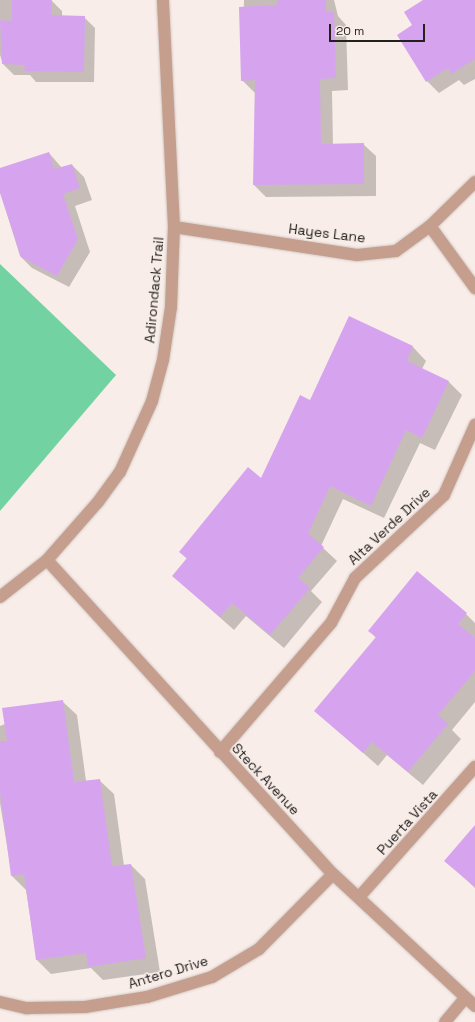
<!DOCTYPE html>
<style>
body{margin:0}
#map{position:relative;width:475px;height:1022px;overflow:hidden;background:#f8ede8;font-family:"Space Grotesk",sans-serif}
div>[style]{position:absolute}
.forest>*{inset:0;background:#73d2a1}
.shadow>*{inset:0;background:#0003}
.building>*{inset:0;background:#d6a4ef}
.roads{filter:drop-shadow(0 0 1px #d2c8c4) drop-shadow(0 0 1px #d2c8c4)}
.minor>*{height:12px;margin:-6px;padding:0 6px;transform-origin:6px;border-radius:6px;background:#c59e8e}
span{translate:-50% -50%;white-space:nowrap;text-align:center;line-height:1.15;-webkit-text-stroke:3px #f8ede8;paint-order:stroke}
.street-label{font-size:14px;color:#24201e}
.scale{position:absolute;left:329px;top:24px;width:96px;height:18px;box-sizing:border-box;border:2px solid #24201e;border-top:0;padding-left:5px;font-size:12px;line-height:14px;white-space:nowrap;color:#24201e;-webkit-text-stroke:3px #f8ede8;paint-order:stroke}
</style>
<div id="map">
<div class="forest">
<i style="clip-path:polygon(0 264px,116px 375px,0 511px)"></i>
</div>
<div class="shadow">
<i style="clip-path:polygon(0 0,51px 0,62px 11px,62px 16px,84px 17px,95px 28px,94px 82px,36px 82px,30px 75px,14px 75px,3px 64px,0 55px)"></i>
<i style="clip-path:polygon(244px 0,334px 0,338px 16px,346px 25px,348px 90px,332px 91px,333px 145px,363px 144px,376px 156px,376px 196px,266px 197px,254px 185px,255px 93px,242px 80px)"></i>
<i style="clip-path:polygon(423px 0,475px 0,475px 79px,464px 85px,459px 80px,439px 93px,427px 81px,414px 26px)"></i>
<i style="clip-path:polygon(49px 153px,62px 168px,72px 165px,84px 177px,92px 200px,75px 206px,90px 252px,69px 287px,32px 268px,20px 256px,0 191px,0 169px)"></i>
<i style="clip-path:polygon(350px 318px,413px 347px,426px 361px,422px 369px,448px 381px,462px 395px,435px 450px,420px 443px,384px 518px,343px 499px,321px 546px,337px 561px,311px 591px,322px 602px,284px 648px,246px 616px,234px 630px,173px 576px,187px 559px,180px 552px,261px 479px,311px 401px)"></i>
<i style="clip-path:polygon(466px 614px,475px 623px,475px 702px,452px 730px,461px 739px,423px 785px,387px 755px,378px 766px,316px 711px,376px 638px,369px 630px)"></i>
<i style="clip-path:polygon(62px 701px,77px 715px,86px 781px,99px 780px,114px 794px,124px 866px,131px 865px,145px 879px,160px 972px,103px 980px,91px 968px,51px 974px,37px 960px,26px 890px,12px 876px,0 803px,0 726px)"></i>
<i style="clip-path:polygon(475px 827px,475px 888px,446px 861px)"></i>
</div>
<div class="building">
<i style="clip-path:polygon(12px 0,52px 0,51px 15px,85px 16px,84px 72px,24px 71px,25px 65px,2px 64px,0 20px,12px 21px)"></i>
<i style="clip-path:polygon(277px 0,326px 0,326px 12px,334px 12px,336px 78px,320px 79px,321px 144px,364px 143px,364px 184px,253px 185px,255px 80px,241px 81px,239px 7px,277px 5px)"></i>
<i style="clip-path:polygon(423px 0,475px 0,475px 59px,451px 74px,448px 68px,426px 82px,397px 35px,412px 25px,404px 12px)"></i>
<i style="clip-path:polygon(49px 152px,54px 169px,72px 164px,80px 188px,63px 194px,78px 239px,57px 276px,21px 257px,0 193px,0 168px)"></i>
<i style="clip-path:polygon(349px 316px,413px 346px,407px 361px,449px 381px,422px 438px,406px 430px,371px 506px,330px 486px,308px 534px,324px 547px,298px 578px,310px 588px,270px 635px,232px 603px,220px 617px,172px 576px,187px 558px,179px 552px,248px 467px,261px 478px,300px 395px,310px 400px)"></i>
<i style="clip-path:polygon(417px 571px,467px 613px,458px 624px,475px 638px,475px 671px,438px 715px,448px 724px,408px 772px,372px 742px,363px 753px,314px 711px,376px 637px,368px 631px)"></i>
<i style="clip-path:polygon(63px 700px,74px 782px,100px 779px,112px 866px,131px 864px,146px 958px,88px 967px,86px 953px,36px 960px,24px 874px,11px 876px,0 792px,0 741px,7px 741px,2px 708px)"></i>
<i style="clip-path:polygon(475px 825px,475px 887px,444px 861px)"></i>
</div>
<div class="roads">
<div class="minor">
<i style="left:430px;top:226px;width:77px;rotate:54deg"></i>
<i style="left:174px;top:227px;width:185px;rotate:8.7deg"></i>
<i style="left:357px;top:255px;width:39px;rotate:-6deg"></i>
<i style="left:396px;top:251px;width:42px;rotate:-36.3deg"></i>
<i style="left:430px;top:226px;width:63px;rotate:-44.4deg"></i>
<i style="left:47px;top:560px;width:425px;rotate:47.7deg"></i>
<i style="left:333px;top:874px;width:194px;rotate:42.9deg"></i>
<i style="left:0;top:597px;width:60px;rotate:-38.2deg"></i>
<i style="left:47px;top:560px;width:77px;rotate:-48.7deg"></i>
<i style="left:98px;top:502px;width:37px;rotate:-54deg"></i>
<i style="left:120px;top:472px;width:78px;rotate:-65.7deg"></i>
<i style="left:152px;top:401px;width:42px;rotate:-75deg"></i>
<i style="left:163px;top:360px;width:54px;rotate:-81.4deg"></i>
<i style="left:171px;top:307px;width:80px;rotate:-87.9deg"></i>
<i style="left:174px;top:227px;width:227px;rotate:-92.8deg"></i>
<i style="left:220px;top:752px;width:170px;rotate:-49.3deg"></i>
<i style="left:331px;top:623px;width:51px;rotate:-61.9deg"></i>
<i style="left:355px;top:578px;width:122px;rotate:-43deg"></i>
<i style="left:444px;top:495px;width:77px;rotate:-66.1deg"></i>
<i style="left:360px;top:896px;width:173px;rotate:-48.3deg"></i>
<i style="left:0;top:1002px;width:28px;rotate:13deg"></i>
<i style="left:27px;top:1008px;width:58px;rotate:-1deg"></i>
<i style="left:85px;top:1007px;width:63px;rotate:-9.2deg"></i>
<i style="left:147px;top:997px;width:68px;rotate:-17.1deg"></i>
<i style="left:212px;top:977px;width:55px;rotate:-30.8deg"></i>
<i style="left:259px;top:949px;width:105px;rotate:-45.4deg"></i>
<i style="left:445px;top:1022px;width:31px;rotate:-50deg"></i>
</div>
</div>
<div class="street-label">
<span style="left:327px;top:233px;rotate:7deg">Hayes Lane</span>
<span style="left:154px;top:290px;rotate:-85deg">Adirondack Trail</span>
<span style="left:389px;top:526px;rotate:-43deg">Alta Verde Drive</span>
<span style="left:266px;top:779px;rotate:47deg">Steck Avenue</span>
<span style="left:407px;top:822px;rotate:-48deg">Puerta Vista</span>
<span style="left:168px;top:972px;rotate:-17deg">Antero Drive</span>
</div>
<div class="scale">20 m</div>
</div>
